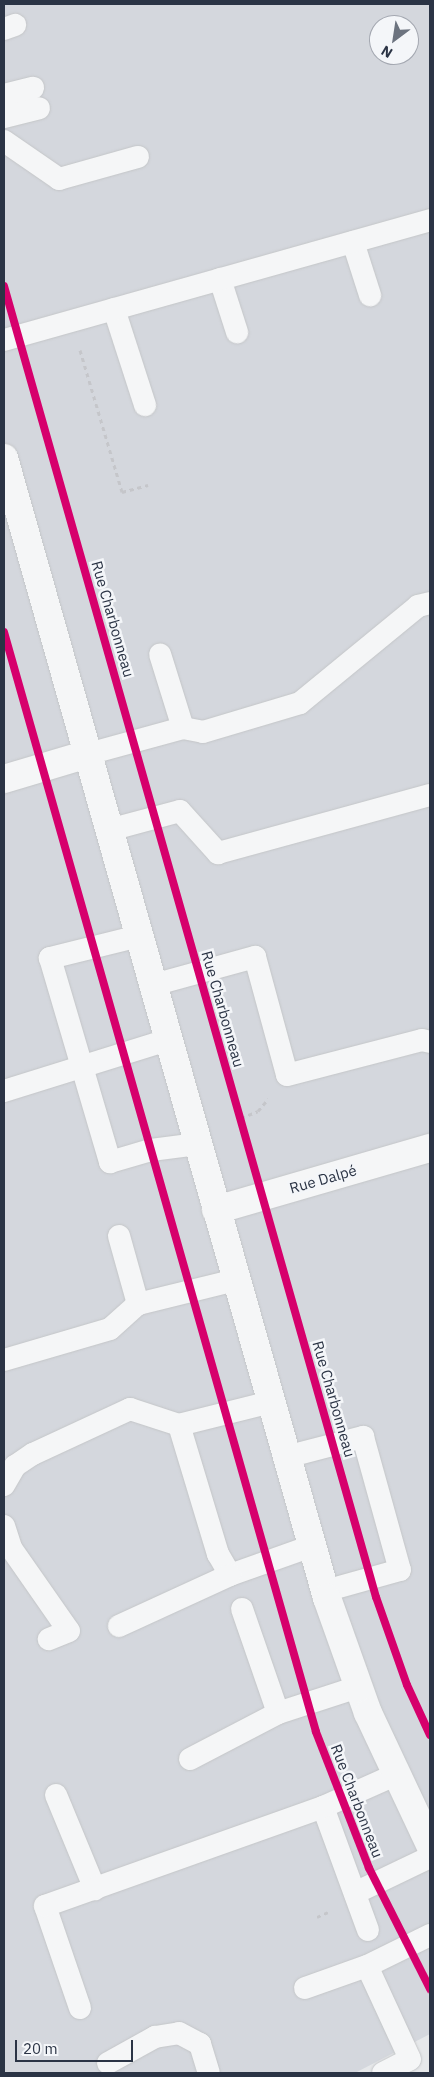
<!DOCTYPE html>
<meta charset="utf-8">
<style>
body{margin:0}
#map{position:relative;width:434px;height:2077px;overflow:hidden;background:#e6e8ea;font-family:"IBM Plex Sans",sans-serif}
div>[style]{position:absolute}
.built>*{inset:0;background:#d4d7dd}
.path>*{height:3px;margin-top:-1.5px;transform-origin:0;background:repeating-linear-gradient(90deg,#c5c6ca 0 4px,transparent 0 8px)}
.roads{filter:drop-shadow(0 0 1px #c4c6c8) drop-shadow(0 0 1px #c4c6c8)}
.service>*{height:22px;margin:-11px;padding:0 11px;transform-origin:11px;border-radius:11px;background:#f5f6f7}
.minor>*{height:28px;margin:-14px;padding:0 14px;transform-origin:14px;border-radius:14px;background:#f5f6f7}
.tertiary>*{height:28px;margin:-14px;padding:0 14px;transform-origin:14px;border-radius:14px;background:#f5f6f7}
.cycleway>*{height:8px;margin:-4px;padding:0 4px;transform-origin:4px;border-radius:4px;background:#d6006c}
span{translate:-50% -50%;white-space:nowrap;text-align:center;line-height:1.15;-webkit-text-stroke:5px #f4f6f9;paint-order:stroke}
.street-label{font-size:15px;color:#2b3445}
.frame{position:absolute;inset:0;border:5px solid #2b3445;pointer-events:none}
.north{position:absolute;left:369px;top:15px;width:50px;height:50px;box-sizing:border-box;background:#f4f6f9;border:1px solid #a4a8b1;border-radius:50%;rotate:211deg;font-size:14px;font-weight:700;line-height:20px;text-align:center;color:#2b3445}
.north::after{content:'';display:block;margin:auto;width:18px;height:22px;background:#6c737f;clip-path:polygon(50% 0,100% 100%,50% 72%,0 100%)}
.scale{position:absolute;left:15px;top:2040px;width:118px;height:22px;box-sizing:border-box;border:2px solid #2b3445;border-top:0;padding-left:6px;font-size:15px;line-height:18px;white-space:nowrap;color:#2b3445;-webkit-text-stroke:4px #f4f6f9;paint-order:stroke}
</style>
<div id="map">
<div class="built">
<i style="clip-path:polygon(evenodd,4px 4px,430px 4px,430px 2034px,355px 2073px,4px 2073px,4px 4px,379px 25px,409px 25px,409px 55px,379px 55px,379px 25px)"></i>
</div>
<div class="path">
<i style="left:80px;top:350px;width:148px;rotate:73.5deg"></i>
<i style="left:122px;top:492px;width:27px;rotate:-15deg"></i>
<i style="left:241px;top:1118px;width:18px;rotate:-22deg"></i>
<i style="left:258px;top:1111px;width:16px;rotate:-50deg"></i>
<i style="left:317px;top:1917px;width:12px;rotate:-24deg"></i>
</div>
<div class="roads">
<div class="service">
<i style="left:4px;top:29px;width:12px;rotate:-20deg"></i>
<i style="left:4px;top:95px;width:30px;rotate:-14deg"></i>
<i style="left:4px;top:117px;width:36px;rotate:-14deg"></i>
<i style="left:4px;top:141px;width:67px;rotate:34.6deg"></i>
<i style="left:59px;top:179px;width:82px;rotate:-15.6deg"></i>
<i style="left:353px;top:242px;width:56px;rotate:72.2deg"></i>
<i style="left:220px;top:279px;width:56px;rotate:72.2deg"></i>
<i style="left:114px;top:309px;width:101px;rotate:72.1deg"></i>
<i style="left:4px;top:340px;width:443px;rotate:-15.7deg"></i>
<i style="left:183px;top:728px;width:20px;rotate:11deg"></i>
<i style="left:203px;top:732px;width:101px;rotate:-16.6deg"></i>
<i style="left:300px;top:703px;width:153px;rotate:-39.4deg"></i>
<i style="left:418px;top:606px;width:12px;rotate:-14deg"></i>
<i style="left:88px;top:754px;width:98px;rotate:-15.3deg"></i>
<i style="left:183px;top:728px;width:77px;rotate:-107.3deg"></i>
<i style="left:109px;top:830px;width:73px;rotate:-15deg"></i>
<i style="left:180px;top:811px;width:57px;rotate:47.9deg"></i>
<i style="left:218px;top:853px;width:220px;rotate:-15.3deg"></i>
<i style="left:139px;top:936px;width:92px;rotate:166.1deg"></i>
<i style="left:50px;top:958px;width:213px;rotate:73.6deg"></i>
<i style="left:110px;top:1162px;width:43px;rotate:-16.3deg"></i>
<i style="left:151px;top:1150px;width:47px;rotate:-7.3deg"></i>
<i style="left:153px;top:985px;width:106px;rotate:-15.4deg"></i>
<i style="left:255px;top:957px;width:122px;rotate:74.8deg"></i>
<i style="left:287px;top:1075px;width:139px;rotate:-14.5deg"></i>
<i style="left:422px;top:1040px;width:8px;rotate:14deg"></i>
<i style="left:4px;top:1091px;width:172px;rotate:-17.3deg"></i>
<i style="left:119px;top:1236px;width:71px;rotate:74.4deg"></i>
<i style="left:138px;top:1304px;width:101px;rotate:-13.8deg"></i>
<i style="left:4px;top:1360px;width:110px;rotate:-16.3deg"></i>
<i style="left:110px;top:1329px;width:38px;rotate:-42deg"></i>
<i style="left:271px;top:1402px;width:95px;rotate:166deg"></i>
<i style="left:179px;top:1425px;width:135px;rotate:73.2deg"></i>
<i style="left:218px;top:1554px;width:24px;rotate:60deg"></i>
<i style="left:230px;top:1575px;width:87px;rotate:-19.5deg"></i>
<i style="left:286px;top:1457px;width:80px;rotate:-14.6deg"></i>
<i style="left:363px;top:1437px;width:138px;rotate:74.5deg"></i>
<i style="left:400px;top:1570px;width:78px;rotate:164.4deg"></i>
<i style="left:4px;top:1485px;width:22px;rotate:-60deg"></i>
<i style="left:15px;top:1466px;width:22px;rotate:-34deg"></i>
<i style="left:33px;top:1454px;width:107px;rotate:-24.9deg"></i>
<i style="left:130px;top:1409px;width:52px;rotate:18.1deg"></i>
<i style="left:4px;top:1526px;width:23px;rotate:72deg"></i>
<i style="left:11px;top:1548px;width:101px;rotate:55.1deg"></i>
<i style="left:69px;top:1631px;width:22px;rotate:158deg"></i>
<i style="left:242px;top:1609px;width:110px;rotate:70.9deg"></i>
<i style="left:278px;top:1713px;width:84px;rotate:-18deg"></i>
<i style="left:119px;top:1626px;width:122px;rotate:-24.7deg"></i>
<i style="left:190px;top:1759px;width:99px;rotate:-27.6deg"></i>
<i style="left:56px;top:1795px;width:102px;rotate:67.5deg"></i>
<i style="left:355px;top:1893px;width:83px;rotate:-25.6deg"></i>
<i style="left:368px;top:1930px;width:131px;rotate:-110.1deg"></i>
<i style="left:323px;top:1807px;width:79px;rotate:-24deg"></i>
<i style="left:305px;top:1988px;width:66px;rotate:-19.5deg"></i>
<i style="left:80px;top:2008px;width:108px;rotate:-108.9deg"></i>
<i style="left:45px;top:1906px;width:295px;rotate:-19.6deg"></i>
<i style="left:108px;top:2063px;width:54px;rotate:-29deg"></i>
<i style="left:155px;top:2037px;width:24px;rotate:-9deg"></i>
<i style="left:179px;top:2033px;width:24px;rotate:28deg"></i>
<i style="left:200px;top:2044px;width:30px;rotate:73deg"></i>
<i style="left:383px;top:2073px;width:30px;rotate:-27deg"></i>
<i style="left:410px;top:2059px;width:102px;rotate:-114.8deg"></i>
<i style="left:367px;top:1966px;width:70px;rotate:-26.2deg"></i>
</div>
<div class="minor">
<i style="left:4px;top:779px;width:88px;rotate:-16.6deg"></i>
<i style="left:216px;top:1210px;width:223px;rotate:-16.2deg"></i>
</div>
<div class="tertiary">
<i style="left:4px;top:458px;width:1185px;rotate:74.18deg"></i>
<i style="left:327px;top:1598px;width:122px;rotate:70.4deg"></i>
<i style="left:368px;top:1713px;width:146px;rotate:64.8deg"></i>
</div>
</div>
<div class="cycleway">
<i style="left:4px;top:286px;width:1363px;rotate:74.16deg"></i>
<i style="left:376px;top:1597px;width:93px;rotate:70.6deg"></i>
<i style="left:407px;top:1685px;width:55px;rotate:65.3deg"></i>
<i style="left:4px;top:632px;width:1143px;rotate:74.16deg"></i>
<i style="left:316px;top:1732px;width:146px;rotate:68.7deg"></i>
<i style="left:369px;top:1868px;width:136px;rotate:63.2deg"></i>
</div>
<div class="street-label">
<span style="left:113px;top:619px;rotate:74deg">Rue Charbonneau</span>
<span style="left:223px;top:1009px;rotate:74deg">Rue Charbonneau</span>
<span style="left:323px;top:1179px;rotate:-16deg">Rue Dalpé</span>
<span style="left:334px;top:1399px;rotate:74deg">Rue Charbonneau</span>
<span style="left:357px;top:1801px;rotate:69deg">Rue Charbonneau</span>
</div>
<div class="frame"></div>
<div class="north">N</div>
<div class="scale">20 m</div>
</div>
